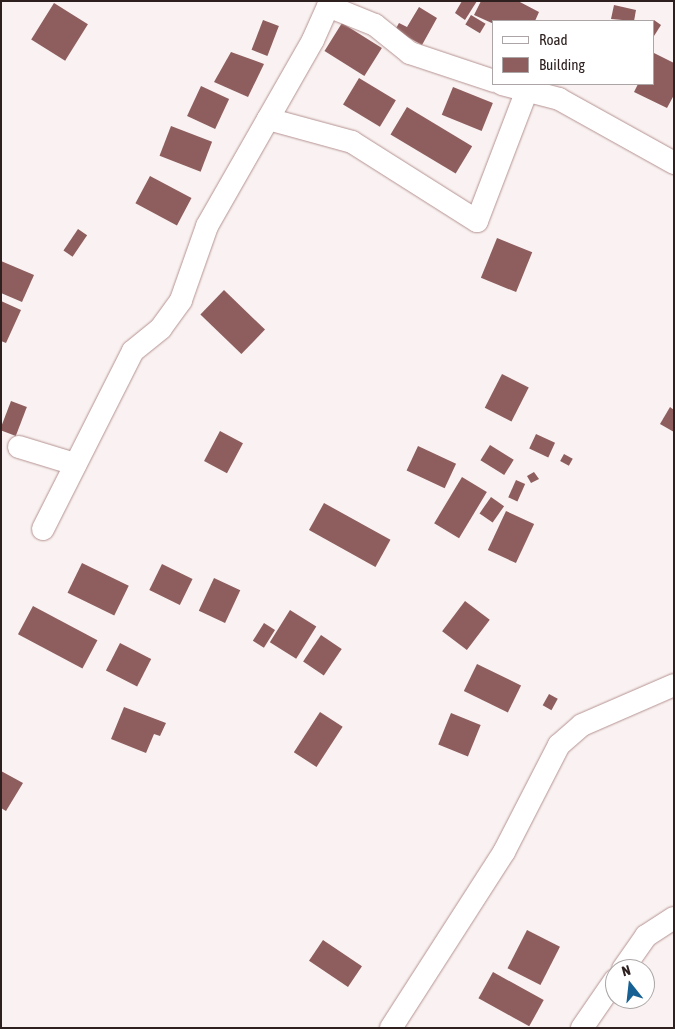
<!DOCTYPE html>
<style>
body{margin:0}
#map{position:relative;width:675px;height:1029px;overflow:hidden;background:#faf2f2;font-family:"Asap Condensed",sans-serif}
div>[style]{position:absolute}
.building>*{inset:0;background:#8e5d5d;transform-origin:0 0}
.roads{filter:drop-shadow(0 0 1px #b59291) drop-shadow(0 0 1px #b59291)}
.minor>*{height:22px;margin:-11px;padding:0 11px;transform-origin:11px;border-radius:11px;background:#fff}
span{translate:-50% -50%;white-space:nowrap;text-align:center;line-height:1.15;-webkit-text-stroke:5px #fff;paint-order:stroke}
.frame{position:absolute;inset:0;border:2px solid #2d201f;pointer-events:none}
.legend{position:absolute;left:492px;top:20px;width:162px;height:65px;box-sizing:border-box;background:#fff;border:1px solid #aba6a5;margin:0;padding:6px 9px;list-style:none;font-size:15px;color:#2d201f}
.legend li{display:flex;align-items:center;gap:10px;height:25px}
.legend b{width:25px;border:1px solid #aba6a5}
.north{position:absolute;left:605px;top:959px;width:50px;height:50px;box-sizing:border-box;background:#fff;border:1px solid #aba6a5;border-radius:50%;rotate:344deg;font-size:14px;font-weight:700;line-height:20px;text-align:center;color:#2d201f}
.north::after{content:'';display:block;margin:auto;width:18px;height:22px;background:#166093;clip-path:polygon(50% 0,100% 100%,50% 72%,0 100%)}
</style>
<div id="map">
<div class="building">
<i style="clip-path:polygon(462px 1px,477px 1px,465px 20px,455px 13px)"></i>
<i style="clip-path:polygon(481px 1px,518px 1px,539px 12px,535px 21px,494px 21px,494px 24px,474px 15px)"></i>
<i style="left:54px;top:3px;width:40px;height:43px;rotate:32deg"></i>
<i style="clip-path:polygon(614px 5px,636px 10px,634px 21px,611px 19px)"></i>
<i style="clip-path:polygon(419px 7px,437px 18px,422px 45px,395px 30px,399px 23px,407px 27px)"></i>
<i style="left:471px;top:15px;width:17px;height:11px;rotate:31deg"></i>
<i style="left:263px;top:20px;width:17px;height:32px;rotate:21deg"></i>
<i style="clip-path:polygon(654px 20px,661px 25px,654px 36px,652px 21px)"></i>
<i style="left:342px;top:23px;width:47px;height:33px;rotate:32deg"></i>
<i style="clip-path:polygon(231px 52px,264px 64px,248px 97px,214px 82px)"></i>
<i style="clip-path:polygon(654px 53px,674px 63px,674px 95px,667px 108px,634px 92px,638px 84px,654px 84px)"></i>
<i style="left:359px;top:78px;width:43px;height:31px;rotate:31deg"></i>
<i style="left:201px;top:86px;width:31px;height:33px;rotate:25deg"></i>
<i style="left:453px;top:87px;width:43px;height:30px;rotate:22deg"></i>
<i style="left:407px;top:107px;width:76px;height:32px;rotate:31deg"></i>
<i style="left:171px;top:126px;width:44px;height:32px;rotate:21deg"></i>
<i style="left:150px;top:176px;width:47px;height:31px;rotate:28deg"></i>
<i style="left:78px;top:229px;width:11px;height:26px;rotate:34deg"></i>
<i style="left:497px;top:238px;width:38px;height:43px;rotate:22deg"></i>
<i style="clip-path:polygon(1px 261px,34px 275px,22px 302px,1px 293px)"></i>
<i style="left:224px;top:290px;width:57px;height:34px;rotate:44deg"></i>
<i style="clip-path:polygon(1px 301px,21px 310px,6px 343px,1px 341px)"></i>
<i style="left:502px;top:374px;width:30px;height:38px;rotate:27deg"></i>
<i style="left:11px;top:401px;width:17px;height:31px;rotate:21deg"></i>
<i style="clip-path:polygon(670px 407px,674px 410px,674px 432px,660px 424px)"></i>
<i style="left:220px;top:431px;width:26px;height:34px;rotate:28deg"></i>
<i style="left:536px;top:434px;width:21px;height:16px;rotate:25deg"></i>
<i style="left:490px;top:445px;width:28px;height:18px;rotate:32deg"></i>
<i style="left:418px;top:446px;width:42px;height:27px;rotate:25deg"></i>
<i style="left:564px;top:454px;width:10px;height:8px;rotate:29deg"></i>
<i style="clip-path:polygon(534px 472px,539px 479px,531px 483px,527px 476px)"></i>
<i style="left:462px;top:477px;width:29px;height:54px;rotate:31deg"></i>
<i style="left:516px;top:480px;width:10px;height:19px;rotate:24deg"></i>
<i style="left:491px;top:497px;width:16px;height:20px;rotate:35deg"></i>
<i style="left:324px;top:503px;width:76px;height:31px;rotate:29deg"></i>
<i style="left:506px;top:511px;width:31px;height:43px;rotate:25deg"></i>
<i style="left:82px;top:563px;width:52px;height:33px;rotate:26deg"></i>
<i style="left:162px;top:564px;width:34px;height:29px;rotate:26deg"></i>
<i style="left:214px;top:578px;width:29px;height:36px;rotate:25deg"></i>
<i style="left:465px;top:601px;width:31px;height:38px;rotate:37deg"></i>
<i style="left:33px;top:606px;width:73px;height:32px;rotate:28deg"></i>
<i style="left:290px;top:610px;width:31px;height:38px;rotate:32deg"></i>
<i style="left:264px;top:623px;width:13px;height:21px;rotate:32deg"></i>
<i style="left:321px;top:635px;width:25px;height:32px;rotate:34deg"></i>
<i style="left:120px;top:643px;width:35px;height:31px;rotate:27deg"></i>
<i style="left:477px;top:664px;width:49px;height:30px;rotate:26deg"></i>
<i style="left:549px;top:694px;width:10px;height:13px;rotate:29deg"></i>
<i style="clip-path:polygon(124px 707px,166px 723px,160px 736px,154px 734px,146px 753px,111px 739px)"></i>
<i style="left:320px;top:712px;width:27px;height:48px;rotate:33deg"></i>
<i style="left:451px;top:713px;width:32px;height:34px;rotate:22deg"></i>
<i style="clip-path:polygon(1px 771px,23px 783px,6px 811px,1px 808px)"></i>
<i style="left:527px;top:930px;width:37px;height:43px;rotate:27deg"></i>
<i style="left:323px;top:940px;width:47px;height:25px;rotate:34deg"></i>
<i style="left:493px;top:972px;width:58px;height:30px;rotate:29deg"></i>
</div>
<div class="roads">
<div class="minor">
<i style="left:502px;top:84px;width:59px;rotate:14.7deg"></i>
<i style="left:559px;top:99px;width:132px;rotate:29.1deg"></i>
<i style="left:268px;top:119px;width:87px;rotate:15.3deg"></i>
<i style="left:352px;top:142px;width:148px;rotate:32.3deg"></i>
<i style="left:477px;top:221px;width:140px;rotate:-69.1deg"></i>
<i style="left:19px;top:447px;width:59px;rotate:16.9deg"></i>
<i style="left:43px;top:529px;width:199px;rotate:-63.2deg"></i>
<i style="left:133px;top:351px;width:36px;rotate:-39deg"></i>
<i style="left:161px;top:328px;width:34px;rotate:-54deg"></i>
<i style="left:181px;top:300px;width:78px;rotate:-70.6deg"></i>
<i style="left:207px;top:226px;width:214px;rotate:-60.3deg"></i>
<i style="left:313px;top:40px;width:37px;rotate:-66deg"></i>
<i style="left:328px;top:6px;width:51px;rotate:22deg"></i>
<i style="left:375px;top:25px;width:45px;rotate:38.7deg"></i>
<i style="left:410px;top:53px;width:89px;rotate:18.4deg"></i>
<i style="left:623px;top:969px;width:40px;rotate:-55.1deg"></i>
<i style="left:646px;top:936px;width:33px;rotate:-33deg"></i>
<i style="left:391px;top:1028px;width:209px;rotate:-57.3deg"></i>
<i style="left:504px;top:852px;width:120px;rotate:-62.8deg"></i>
<i style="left:559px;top:745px;width:30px;rotate:-41deg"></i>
<i style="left:582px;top:725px;width:100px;rotate:-23.5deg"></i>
<i style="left:582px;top:1028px;width:58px;rotate:-55.5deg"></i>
</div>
</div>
<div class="frame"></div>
<ul class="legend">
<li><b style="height:6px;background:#fff"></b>Road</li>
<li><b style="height:14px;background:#8e5d5d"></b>Building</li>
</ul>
<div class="north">N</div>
</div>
